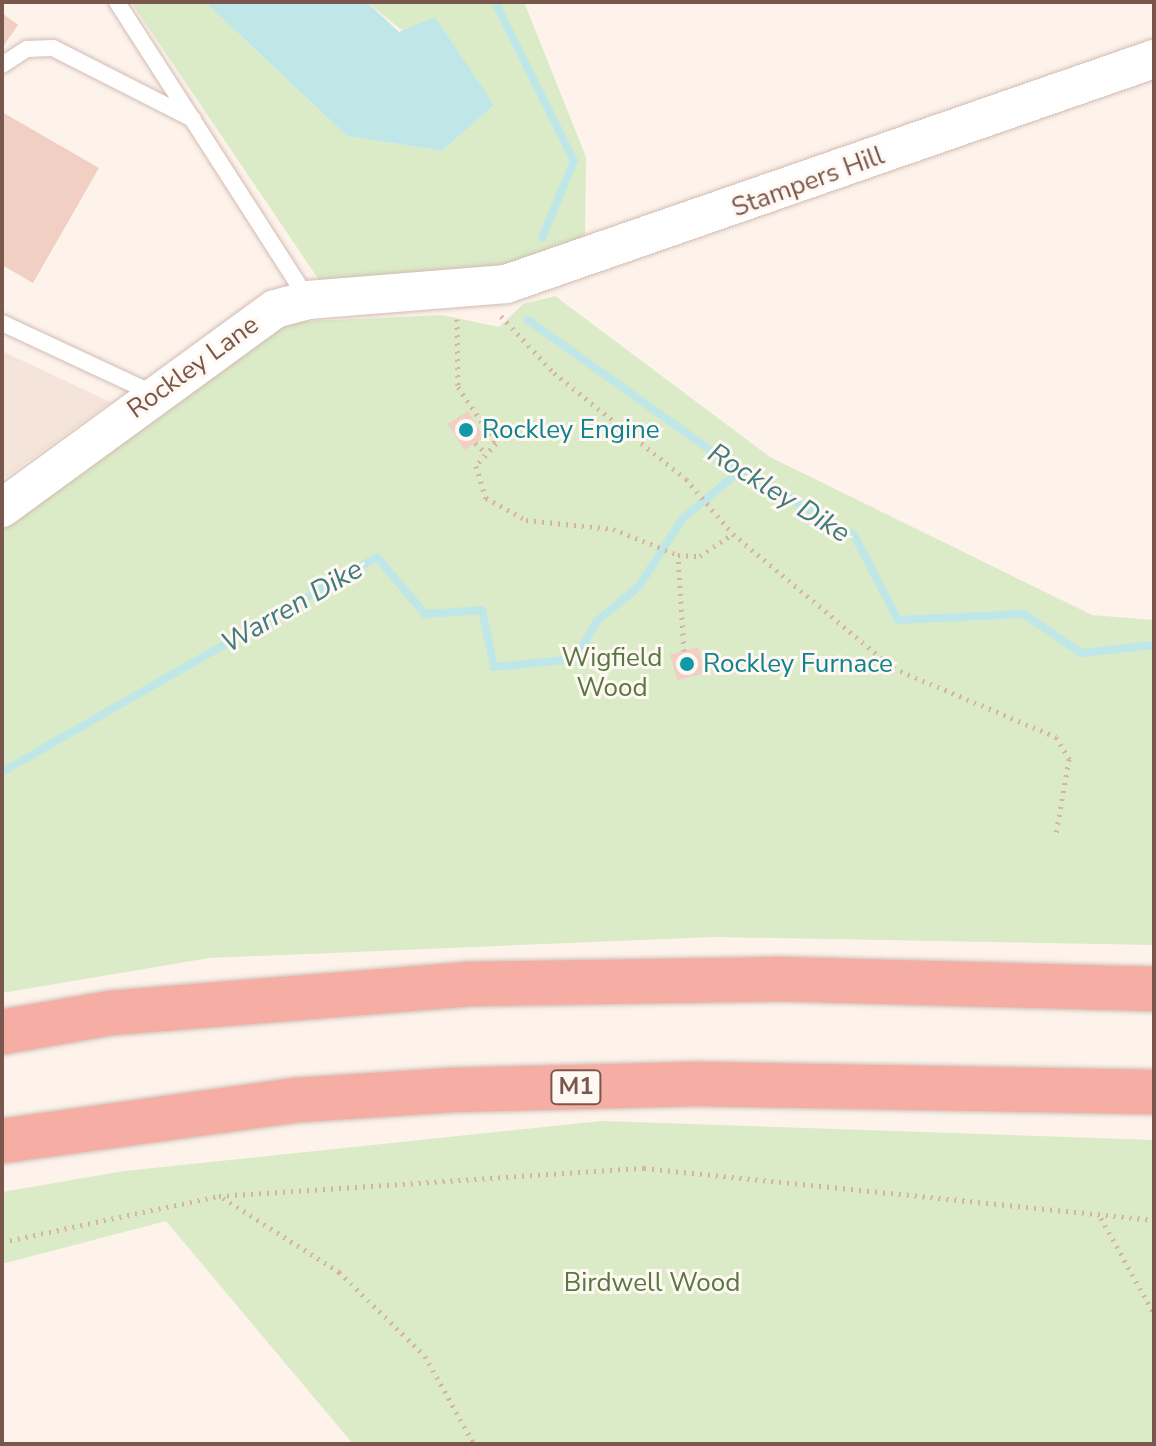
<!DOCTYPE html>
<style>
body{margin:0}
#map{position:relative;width:1156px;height:1446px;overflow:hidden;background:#fdf3eb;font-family:"Nunito Sans",sans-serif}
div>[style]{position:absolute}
.residential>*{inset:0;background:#f4e4d9}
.green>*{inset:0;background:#dbebc8}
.water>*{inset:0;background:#bfe7e7}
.stream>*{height:8px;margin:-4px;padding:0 4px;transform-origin:4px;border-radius:4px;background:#bfe7e7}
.building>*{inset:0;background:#f2cfc3;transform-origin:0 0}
.path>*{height:5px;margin-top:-2.5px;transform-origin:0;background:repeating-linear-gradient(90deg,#d8b2a5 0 2px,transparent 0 8px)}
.roads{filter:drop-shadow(0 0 2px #d2bcb2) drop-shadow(0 0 2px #d2bcb2)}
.service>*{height:16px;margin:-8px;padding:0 8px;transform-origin:8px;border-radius:8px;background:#fff}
.tertiary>*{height:38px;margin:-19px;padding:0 19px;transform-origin:19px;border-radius:19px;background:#fff}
.motorway>*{height:44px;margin:-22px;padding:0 22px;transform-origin:22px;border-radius:22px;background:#f6ada3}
.dots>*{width:22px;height:22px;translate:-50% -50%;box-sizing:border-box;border:4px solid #fff8f2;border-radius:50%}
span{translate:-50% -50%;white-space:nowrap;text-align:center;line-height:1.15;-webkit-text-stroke:6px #fff8f2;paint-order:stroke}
.shield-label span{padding:2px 6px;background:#fff8f2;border:2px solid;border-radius:6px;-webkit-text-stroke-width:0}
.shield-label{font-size:24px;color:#79574d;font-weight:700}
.street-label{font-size:26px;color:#79574d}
.culture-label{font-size:26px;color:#0d838f}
.left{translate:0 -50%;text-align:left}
.park-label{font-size:26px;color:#597841}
.water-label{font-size:28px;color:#407c7d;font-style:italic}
.frame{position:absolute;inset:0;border:4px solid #79574d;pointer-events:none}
</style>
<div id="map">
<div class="residential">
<i style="clip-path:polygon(2px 351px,110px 402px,2px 480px)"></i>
</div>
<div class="green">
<i style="clip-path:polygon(131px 2px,205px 2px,347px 136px,442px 151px,494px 105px,367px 2px,524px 2px,586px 157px,585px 240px,496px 267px,319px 280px)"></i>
<i style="clip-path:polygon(555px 296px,770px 457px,1092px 615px,1154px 620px,1154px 945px,714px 937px,209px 958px,2px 993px,2px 529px,289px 322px,442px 315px,499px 327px,523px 304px)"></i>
<i style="clip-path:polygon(602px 1121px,1154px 1140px,1154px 1444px,353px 1444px,166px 1221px,2px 1264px,2px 1192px,124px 1171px)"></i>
</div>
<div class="water">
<i style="clip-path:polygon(205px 2px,367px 2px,399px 32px,435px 17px,494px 105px,442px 151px,347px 136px)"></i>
</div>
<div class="stream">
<i style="left:495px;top:2px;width:178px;rotate:63.6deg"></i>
<i style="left:574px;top:161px;width:83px;rotate:112.6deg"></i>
<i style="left:528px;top:320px;width:260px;rotate:35.5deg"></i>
<i style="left:740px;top:471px;width:131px;rotate:29.3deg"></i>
<i style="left:854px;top:535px;width:96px;rotate:62.6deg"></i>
<i style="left:898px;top:620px;width:126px;rotate:-2.7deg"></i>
<i style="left:1024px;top:614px;width:69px;rotate:34.4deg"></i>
<i style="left:1081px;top:653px;width:73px;rotate:-6.3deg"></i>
<i style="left:2px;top:772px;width:432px;rotate:-29.8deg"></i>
<i style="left:377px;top:557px;width:75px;rotate:49.9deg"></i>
<i style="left:425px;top:614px;width:57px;rotate:-4deg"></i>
<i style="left:482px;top:610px;width:58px;rotate:78.1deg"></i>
<i style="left:494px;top:667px;width:82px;rotate:-5.6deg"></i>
<i style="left:576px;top:659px;width:42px;rotate:-61.6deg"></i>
<i style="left:596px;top:622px;width:56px;rotate:-39.9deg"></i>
<i style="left:639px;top:586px;width:81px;rotate:-57.1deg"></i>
<i style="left:683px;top:518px;width:74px;rotate:-39.5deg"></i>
</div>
<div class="building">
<i style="clip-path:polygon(2px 13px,18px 25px,2px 48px)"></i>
<i style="clip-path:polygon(2px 112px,99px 168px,33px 283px,2px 265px)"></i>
<i style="left:468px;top:411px;width:31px;height:24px;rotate:58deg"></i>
<i style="left:698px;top:647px;width:27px;height:29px;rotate:75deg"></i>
</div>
<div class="path">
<i style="left:501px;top:316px;width:78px;rotate:47.1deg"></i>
<i style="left:554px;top:373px;width:169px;rotate:38.8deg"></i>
<i style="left:686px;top:479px;width:72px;rotate:49.5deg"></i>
<i style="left:733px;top:534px;width:209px;rotate:39.9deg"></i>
<i style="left:893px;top:668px;width:177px;rotate:22.9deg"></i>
<i style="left:1056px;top:737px;width:26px;rotate:59deg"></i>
<i style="left:1069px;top:759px;width:76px;rotate:99.8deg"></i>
<i style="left:457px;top:319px;width:68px;rotate:89.2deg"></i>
<i style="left:458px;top:387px;width:68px;rotate:55.8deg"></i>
<i style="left:496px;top:443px;width:30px;rotate:131deg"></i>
<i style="left:476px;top:466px;width:34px;rotate:73deg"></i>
<i style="left:486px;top:498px;width:46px;rotate:28.8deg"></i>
<i style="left:526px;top:520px;width:87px;rotate:5.9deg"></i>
<i style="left:613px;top:529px;width:70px;rotate:21.8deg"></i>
<i style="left:475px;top:443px;width:16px;rotate:43deg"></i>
<i style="left:684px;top:651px;width:96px;rotate:-93.6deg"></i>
<i style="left:678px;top:555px;width:22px;rotate:3deg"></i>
<i style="left:700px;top:556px;width:40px;rotate:-34deg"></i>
<i style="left:223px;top:1198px;width:138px;rotate:32.5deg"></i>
<i style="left:339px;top:1272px;width:120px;rotate:44.3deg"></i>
<i style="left:425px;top:1356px;width:101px;rotate:60.9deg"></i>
<i style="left:1101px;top:1218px;width:110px;rotate:61.1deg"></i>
<i style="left:2px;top:1242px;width:222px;rotate:-12deg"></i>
<i style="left:219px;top:1196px;width:426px;rotate:-3.8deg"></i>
<i style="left:644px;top:1168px;width:513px;rotate:5.82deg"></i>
</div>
<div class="roads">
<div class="service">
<i style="left:117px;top:2px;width:354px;rotate:57.3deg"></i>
<i style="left:2px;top:65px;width:30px;rotate:-33deg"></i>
<i style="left:27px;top:49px;width:26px;rotate:-2deg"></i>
<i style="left:53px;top:48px;width:157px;rotate:26.9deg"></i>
<i style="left:2px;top:323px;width:168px;rotate:25deg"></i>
</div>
<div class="tertiary">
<i style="left:2px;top:508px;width:338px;rotate:-36.1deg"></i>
<i style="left:275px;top:309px;width:34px;rotate:-15deg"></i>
<i style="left:308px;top:300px;width:199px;rotate:-4.6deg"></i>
<i style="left:506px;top:284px;width:686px;rotate:-19.15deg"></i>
</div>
<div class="motorway">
<i style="left:2px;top:1032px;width:111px;rotate:-9.9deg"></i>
<i style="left:111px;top:1013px;width:358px;rotate:-4.6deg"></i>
<i style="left:468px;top:984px;width:308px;rotate:-0.9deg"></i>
<i style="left:776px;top:979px;width:378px;rotate:1.5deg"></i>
<i style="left:2px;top:1141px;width:299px;rotate:-7.9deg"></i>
<i style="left:298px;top:1100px;width:155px;rotate:-3.7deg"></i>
<i style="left:453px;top:1090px;width:243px;rotate:-1.4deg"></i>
<i style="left:696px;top:1084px;width:458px;rotate:1deg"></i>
</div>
</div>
<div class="dots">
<i style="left:466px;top:430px;background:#0f9aa8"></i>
<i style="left:687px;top:664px;background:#0f9aa8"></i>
</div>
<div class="shield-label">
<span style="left:576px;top:1087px">M1</span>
</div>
<div class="street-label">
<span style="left:808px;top:182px;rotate:-20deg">Stampers Hill</span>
<span style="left:193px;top:367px;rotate:-36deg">Rockley Lane</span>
</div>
<div class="culture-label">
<span class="left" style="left:482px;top:430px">Rockley Engine</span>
<span class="left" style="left:703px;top:664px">Rockley Furnace</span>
</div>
<div class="park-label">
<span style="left:612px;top:673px">Wigfield<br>Wood</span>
<span style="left:652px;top:1283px">Birdwell Wood</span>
</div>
<div class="water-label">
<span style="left:779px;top:493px;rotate:32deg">Rockley Dike</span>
<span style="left:292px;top:606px;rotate:-30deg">Warren Dike</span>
</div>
<div class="frame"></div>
</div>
